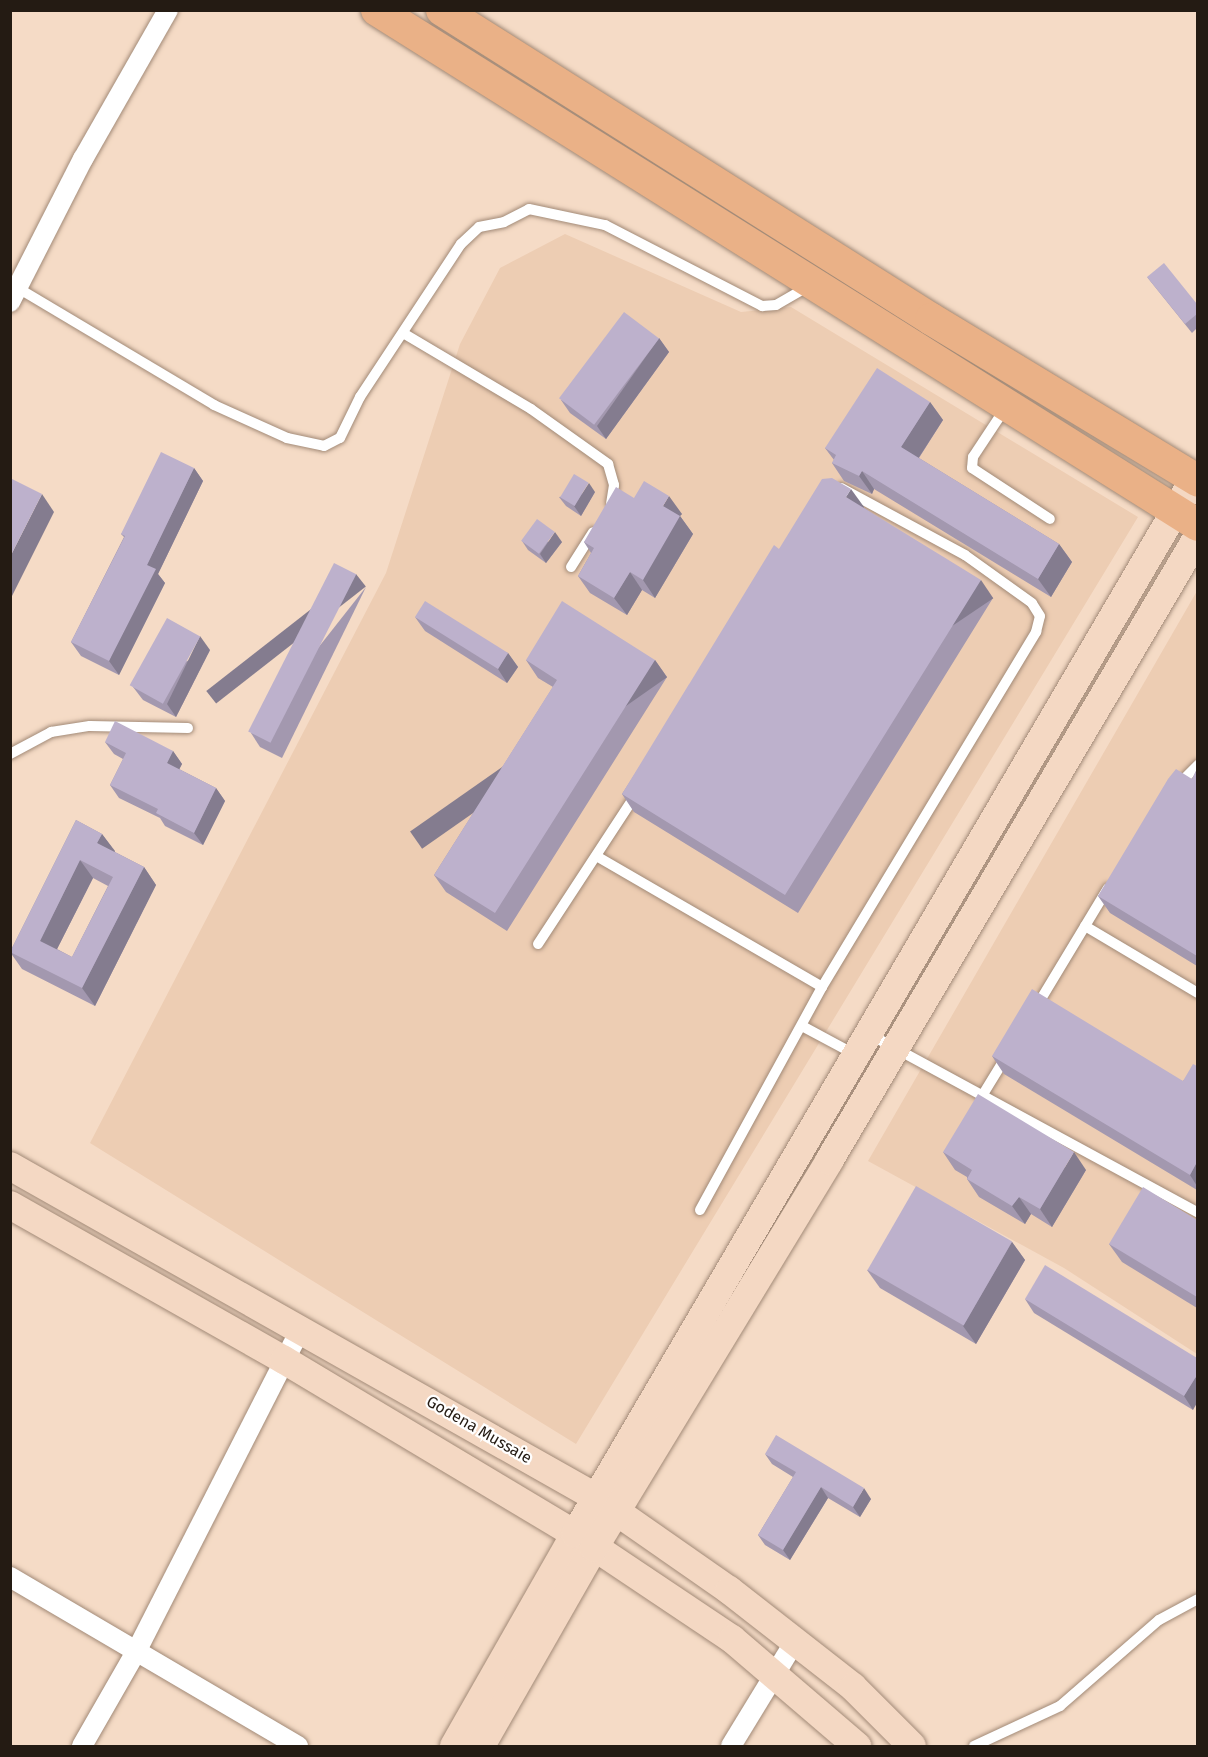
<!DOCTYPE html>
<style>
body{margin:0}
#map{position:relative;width:1208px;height:1757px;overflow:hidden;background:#f5dbc6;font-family:"Fira Sans",sans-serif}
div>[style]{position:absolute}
.built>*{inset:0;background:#edcdb3}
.roads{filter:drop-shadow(0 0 2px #a28a77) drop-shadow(0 0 2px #a28a77)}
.lane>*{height:10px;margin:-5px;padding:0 5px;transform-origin:5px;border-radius:5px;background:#fff}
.street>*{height:20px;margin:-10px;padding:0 10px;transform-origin:10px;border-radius:10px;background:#fff}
.secondary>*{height:28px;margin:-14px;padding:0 14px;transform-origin:14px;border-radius:14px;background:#f4d8c3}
.primary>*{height:32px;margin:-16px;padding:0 16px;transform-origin:16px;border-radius:16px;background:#eab187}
.wall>*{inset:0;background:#a398af}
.shaded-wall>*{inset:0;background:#847c8f;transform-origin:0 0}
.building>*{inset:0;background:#bdb1cc;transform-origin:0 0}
span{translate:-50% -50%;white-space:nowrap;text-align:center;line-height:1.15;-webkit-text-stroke:4.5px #fff;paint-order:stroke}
.street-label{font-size:16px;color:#241b13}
.frame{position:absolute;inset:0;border:12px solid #241b13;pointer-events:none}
</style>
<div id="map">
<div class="built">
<i style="clip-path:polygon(565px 234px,741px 312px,791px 307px,1138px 517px,576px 1444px,90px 1143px,386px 573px,460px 344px,500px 268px)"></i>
<i style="clip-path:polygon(1197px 591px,1197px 1354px,1064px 1268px,868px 1161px)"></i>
</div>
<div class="roads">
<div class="lane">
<i style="left:18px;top:288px;width:228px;rotate:30.8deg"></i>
<i style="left:214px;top:405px;width:80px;rotate:24.3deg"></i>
<i style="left:287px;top:438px;width:38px;rotate:12deg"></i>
<i style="left:324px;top:446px;width:18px;rotate:-27deg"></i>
<i style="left:340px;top:438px;width:46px;rotate:-64deg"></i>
<i style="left:360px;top:397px;width:183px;rotate:-56.6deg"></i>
<i style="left:461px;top:244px;width:25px;rotate:-43deg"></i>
<i style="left:479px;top:227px;width:25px;rotate:-11deg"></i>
<i style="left:504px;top:222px;width:28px;rotate:-27deg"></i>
<i style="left:529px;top:209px;width:78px;rotate:11.9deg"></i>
<i style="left:605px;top:225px;width:177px;rotate:27.3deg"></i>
<i style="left:762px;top:306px;width:14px;rotate:-4deg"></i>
<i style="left:776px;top:305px;width:38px;rotate:-30deg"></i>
<i style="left:403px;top:333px;width:149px;rotate:30.7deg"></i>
<i style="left:531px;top:409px;width:95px;rotate:35.5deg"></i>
<i style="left:608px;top:464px;width:22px;rotate:74deg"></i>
<i style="left:614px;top:485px;width:18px;rotate:99deg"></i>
<i style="left:1006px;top:407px;width:60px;rotate:123.4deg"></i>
<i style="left:973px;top:457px;width:11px;rotate:95deg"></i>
<i style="left:972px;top:468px;width:93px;rotate:33.2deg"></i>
<i style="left:571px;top:567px;width:41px;rotate:-57.8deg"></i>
<i style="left:10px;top:754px;width:47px;rotate:-28.2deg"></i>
<i style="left:51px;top:732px;width:39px;rotate:-9deg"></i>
<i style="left:90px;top:726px;width:98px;rotate:1.2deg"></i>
<i style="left:1179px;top:784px;width:27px;rotate:-45deg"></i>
<i style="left:598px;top:857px;width:259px;rotate:30.1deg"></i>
<i style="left:1085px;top:926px;width:131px;rotate:30.7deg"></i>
<i style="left:538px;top:944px;width:179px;rotate:-56.8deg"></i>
<i style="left:1035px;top:1009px;width:141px;rotate:-58.9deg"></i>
<i style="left:802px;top:1026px;width:59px;rotate:28.3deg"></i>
<i style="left:869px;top:1034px;width:375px;rotate:28.5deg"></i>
<i style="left:982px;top:1096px;width:48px;rotate:-58.6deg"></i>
<i style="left:700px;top:1210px;width:254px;rotate:-61.3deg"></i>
<i style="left:822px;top:987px;width:415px;rotate:-58.9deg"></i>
<i style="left:1036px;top:632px;width:16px;rotate:-76deg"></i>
<i style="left:1040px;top:616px;width:15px;rotate:-122deg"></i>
<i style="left:1032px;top:603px;width:82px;rotate:-144.4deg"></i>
<i style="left:965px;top:555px;width:141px;rotate:-151.6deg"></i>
<i style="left:974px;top:1746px;width:95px;rotate:-24.9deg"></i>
<i style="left:1060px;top:1706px;width:131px;rotate:-41deg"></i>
<i style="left:1159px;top:1620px;width:44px;rotate:-28.3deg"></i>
</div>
<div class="street">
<i style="left:10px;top:302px;width:161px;rotate:-63deg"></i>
<i style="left:83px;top:159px;width:172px;rotate:-60.3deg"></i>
<i style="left:10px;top:1577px;width:334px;rotate:30.4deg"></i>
<i style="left:82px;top:1746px;width:111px;rotate:-60.2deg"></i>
<i style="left:137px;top:1650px;width:361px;rotate:-63deg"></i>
<i style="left:731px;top:1746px;width:123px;rotate:-58.6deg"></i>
</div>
<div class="secondary">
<i style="left:10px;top:1166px;width:674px;rotate:29.49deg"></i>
<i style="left:597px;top:1498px;width:161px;rotate:34.9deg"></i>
<i style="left:729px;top:1590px;width:157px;rotate:38deg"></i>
<i style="left:853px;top:1687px;width:83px;rotate:45deg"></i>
<i style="left:10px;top:1205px;width:315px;rotate:29.5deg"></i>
<i style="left:284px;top:1360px;width:339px;rotate:30.9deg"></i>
<i style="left:575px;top:1534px;width:189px;rotate:33.8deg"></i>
<i style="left:732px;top:1639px;width:165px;rotate:40.6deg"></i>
<i style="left:454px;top:1746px;width:244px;rotate:-60.3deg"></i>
<i style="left:575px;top:1534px;width:1223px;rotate:-59.6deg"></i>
<i style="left:481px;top:1746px;width:228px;rotate:-60.3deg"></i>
<i style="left:594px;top:1548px;width:453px;rotate:-58.7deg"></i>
<i style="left:829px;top:1161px;width:726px;rotate:-59.44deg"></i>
</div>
<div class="primary">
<i style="left:377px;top:10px;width:969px;rotate:32.1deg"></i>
<i style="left:442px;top:10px;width:578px;rotate:32.29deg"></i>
<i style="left:931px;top:319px;width:312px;rotate:31.2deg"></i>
</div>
</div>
<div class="wall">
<i style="clip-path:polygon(1147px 277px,1197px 304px,1197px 328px,1192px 333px)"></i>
<i style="clip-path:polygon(659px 338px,669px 352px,606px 439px,570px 413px,561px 400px)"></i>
<i style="clip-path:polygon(930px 402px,943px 420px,919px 458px,1059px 544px,1072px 562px,1051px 597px,874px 489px,872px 494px,844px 481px,832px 463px,834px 460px,825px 448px)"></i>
<i style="clip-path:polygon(194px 468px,203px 481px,158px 574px,165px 583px,119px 675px,81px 656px,71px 642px,124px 537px,121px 534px)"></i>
<i style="clip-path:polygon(595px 492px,581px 516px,566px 506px,559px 497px)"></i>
<i style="clip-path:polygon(634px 498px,682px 514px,680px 516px,693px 534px,655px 598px,642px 590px,627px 615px,590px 593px,578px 576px,591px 553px,584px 542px)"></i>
<i style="clip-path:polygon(863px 507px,993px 598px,798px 913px,634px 812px,622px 794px,779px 549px,864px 507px)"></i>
<i style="clip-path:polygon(522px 541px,562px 542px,546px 563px,528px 550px)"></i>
<i style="clip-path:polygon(366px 587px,282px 758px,260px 747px,251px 733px)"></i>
<i style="clip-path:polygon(415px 617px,508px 653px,518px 667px,507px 683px,425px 631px)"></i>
<i style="clip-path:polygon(210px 650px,176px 717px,143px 700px,133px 687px)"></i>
<i style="clip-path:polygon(526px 660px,655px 660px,667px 677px,507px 931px,446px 892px,434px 875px,553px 687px,538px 678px)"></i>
<i style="clip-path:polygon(105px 742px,173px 751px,182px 764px,179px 769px,216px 788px,225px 801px,203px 845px,165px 826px,160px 818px,119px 798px,110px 785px,123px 759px,114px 754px)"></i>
<i style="clip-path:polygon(1197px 769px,1197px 966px,1110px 913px,1098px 896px,1192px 779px)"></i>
<i style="clip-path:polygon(evenodd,76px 820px,102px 834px,115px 852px,144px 867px,156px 885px,95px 1006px,22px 969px,10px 952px,76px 820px,93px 878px,108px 886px,72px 957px,57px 949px,93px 878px)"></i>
<i style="clip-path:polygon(992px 1056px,1183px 1081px,1197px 1066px,1197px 1190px,1004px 1074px)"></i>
<i style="clip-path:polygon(943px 1152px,1086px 1170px,1052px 1227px,1031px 1214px,1025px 1224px,979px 1197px,967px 1179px,967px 1177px,955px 1170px)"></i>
<i style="clip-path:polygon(1197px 1220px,1197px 1308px,1122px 1262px,1109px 1244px)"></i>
<i style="clip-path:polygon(1012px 1242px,1025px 1260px,976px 1344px,880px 1288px,867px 1270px)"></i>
<i style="clip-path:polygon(1025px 1299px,1197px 1358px,1193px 1410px,1034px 1313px)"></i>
<i style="clip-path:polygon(765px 1454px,871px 1499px,860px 1517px,828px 1498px,790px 1560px,765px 1545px,758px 1535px,793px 1477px,772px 1464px)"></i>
</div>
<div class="shaded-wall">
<i style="clip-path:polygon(659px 338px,669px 352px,606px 439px,597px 426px)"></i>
<i style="clip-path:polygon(930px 402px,943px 420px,914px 465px,901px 447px)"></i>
<i style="clip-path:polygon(194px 468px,203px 481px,158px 574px,165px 583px,119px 675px,109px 661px,147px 565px)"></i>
<i style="clip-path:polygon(862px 471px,874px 489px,872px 494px,859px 476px)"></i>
<i style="clip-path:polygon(589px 483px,595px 492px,581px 516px,574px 506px)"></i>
<i style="clip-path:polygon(851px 489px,864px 507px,859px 514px,846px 497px)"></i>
<i style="clip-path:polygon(42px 494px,54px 512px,10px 600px,10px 557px)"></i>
<i style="clip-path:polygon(669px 496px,682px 514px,680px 516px,693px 534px,655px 598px,643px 580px,663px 506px)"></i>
<i style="clip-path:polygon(555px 532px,562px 542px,546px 563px,540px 554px)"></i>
<i style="clip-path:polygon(1059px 544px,1072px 562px,1051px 597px,1038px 579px)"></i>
<i style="clip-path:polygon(630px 572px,642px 590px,627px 615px,614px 598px)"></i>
<i style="left:356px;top:574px;width:16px;height:190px;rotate:52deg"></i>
<i style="left:981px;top:580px;width:22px;height:371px;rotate:56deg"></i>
<i style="clip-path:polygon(200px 636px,210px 650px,176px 717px,167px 704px)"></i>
<i style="clip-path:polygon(508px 653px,518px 667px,507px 683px,498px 669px)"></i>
<i style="left:655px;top:660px;width:21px;height:299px;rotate:55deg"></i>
<i style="clip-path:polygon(173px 751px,182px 764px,176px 776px,167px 763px)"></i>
<i style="clip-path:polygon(216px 788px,225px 801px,203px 845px,194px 833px)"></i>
<i style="clip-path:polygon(102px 834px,115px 851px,110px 861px,97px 843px)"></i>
<i style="clip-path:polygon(80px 860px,93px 878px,52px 959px,40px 941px)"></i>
<i style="clip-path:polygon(144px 867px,156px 885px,95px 1006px,82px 988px)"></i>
<i style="clip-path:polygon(1074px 1152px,1086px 1170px,1052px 1227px,1040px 1209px)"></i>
<i style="clip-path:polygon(1197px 1162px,1197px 1186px,1190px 1175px)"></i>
<i style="clip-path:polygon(1019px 1197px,1031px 1214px,1025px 1224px,1012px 1206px)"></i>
<i style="clip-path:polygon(1012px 1242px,1025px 1260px,976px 1344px,963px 1326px)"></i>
<i style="clip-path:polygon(1197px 1375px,1197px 1403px,1193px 1410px,1184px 1396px)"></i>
<i style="clip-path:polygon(821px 1487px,828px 1498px,790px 1560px,783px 1550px)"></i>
<i style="clip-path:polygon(864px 1488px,871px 1499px,860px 1517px,853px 1507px)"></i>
</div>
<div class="building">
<i style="clip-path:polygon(1164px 263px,1197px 304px,1197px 314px,1185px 324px,1147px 277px)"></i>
<i style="left:624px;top:312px;width:44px;height:108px;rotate:37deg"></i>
<i style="clip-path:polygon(877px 368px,930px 402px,901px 447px,1059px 544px,1038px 579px,862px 471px,859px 476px,832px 463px,836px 455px,825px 448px)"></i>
<i style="clip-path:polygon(161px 452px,194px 468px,147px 565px,156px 569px,109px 661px,71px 642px,125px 536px,121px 534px)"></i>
<i style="left:574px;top:474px;width:17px;height:27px;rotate:31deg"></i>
<i style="clip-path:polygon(10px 478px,42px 494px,10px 557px)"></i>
<i style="clip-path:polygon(832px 478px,851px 489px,846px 497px,981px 580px,785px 895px,622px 794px,774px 545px,779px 549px,822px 479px)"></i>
<i style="clip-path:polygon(644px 481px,669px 496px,663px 506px,680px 516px,643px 580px,630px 572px,614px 598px,578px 576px,594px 548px,584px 542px,616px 487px,634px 498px)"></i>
<i style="left:537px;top:519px;width:22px;height:27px;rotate:36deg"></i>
<i style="left:334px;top:563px;width:25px;height:189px;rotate:27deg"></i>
<i style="left:425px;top:601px;width:98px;height:19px;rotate:32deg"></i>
<i style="clip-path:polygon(562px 601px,655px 660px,495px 913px,434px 875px,557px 680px,526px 660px)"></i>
<i style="left:167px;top:618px;width:38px;height:77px;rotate:29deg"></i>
<i style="clip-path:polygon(115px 721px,173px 751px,167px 763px,216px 788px,194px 833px,156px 813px,158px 809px,110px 785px,126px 753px,105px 742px)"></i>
<i style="clip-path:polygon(1176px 769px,1192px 779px,1197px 769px,1197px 956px,1098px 896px,1168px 779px)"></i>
<i style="clip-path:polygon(evenodd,76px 820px,102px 834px,97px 843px,144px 867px,82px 988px,10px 952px,76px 820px,80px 860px,113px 877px,72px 957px,40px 941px,80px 860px)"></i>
<i style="clip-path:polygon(1032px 989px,1183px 1081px,1193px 1064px,1197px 1066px,1197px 1162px,1190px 1175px,992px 1056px)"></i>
<i style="clip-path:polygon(978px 1094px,1074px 1152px,1040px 1209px,1019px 1197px,1012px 1206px,967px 1179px,972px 1170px,943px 1152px)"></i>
<i style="left:916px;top:1186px;width:111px;height:97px;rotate:30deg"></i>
<i style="clip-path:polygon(1143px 1187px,1197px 1220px,1197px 1297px,1109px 1244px)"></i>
<i style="clip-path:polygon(1045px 1265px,1197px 1358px,1197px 1375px,1184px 1396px,1025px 1299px)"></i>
<i style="clip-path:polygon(776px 1435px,864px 1488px,853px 1507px,821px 1487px,783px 1550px,758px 1535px,796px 1472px,765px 1454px)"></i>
</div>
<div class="street-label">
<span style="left:479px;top:1430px;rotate:30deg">Godena Mussaie</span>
</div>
<div class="frame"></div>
</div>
